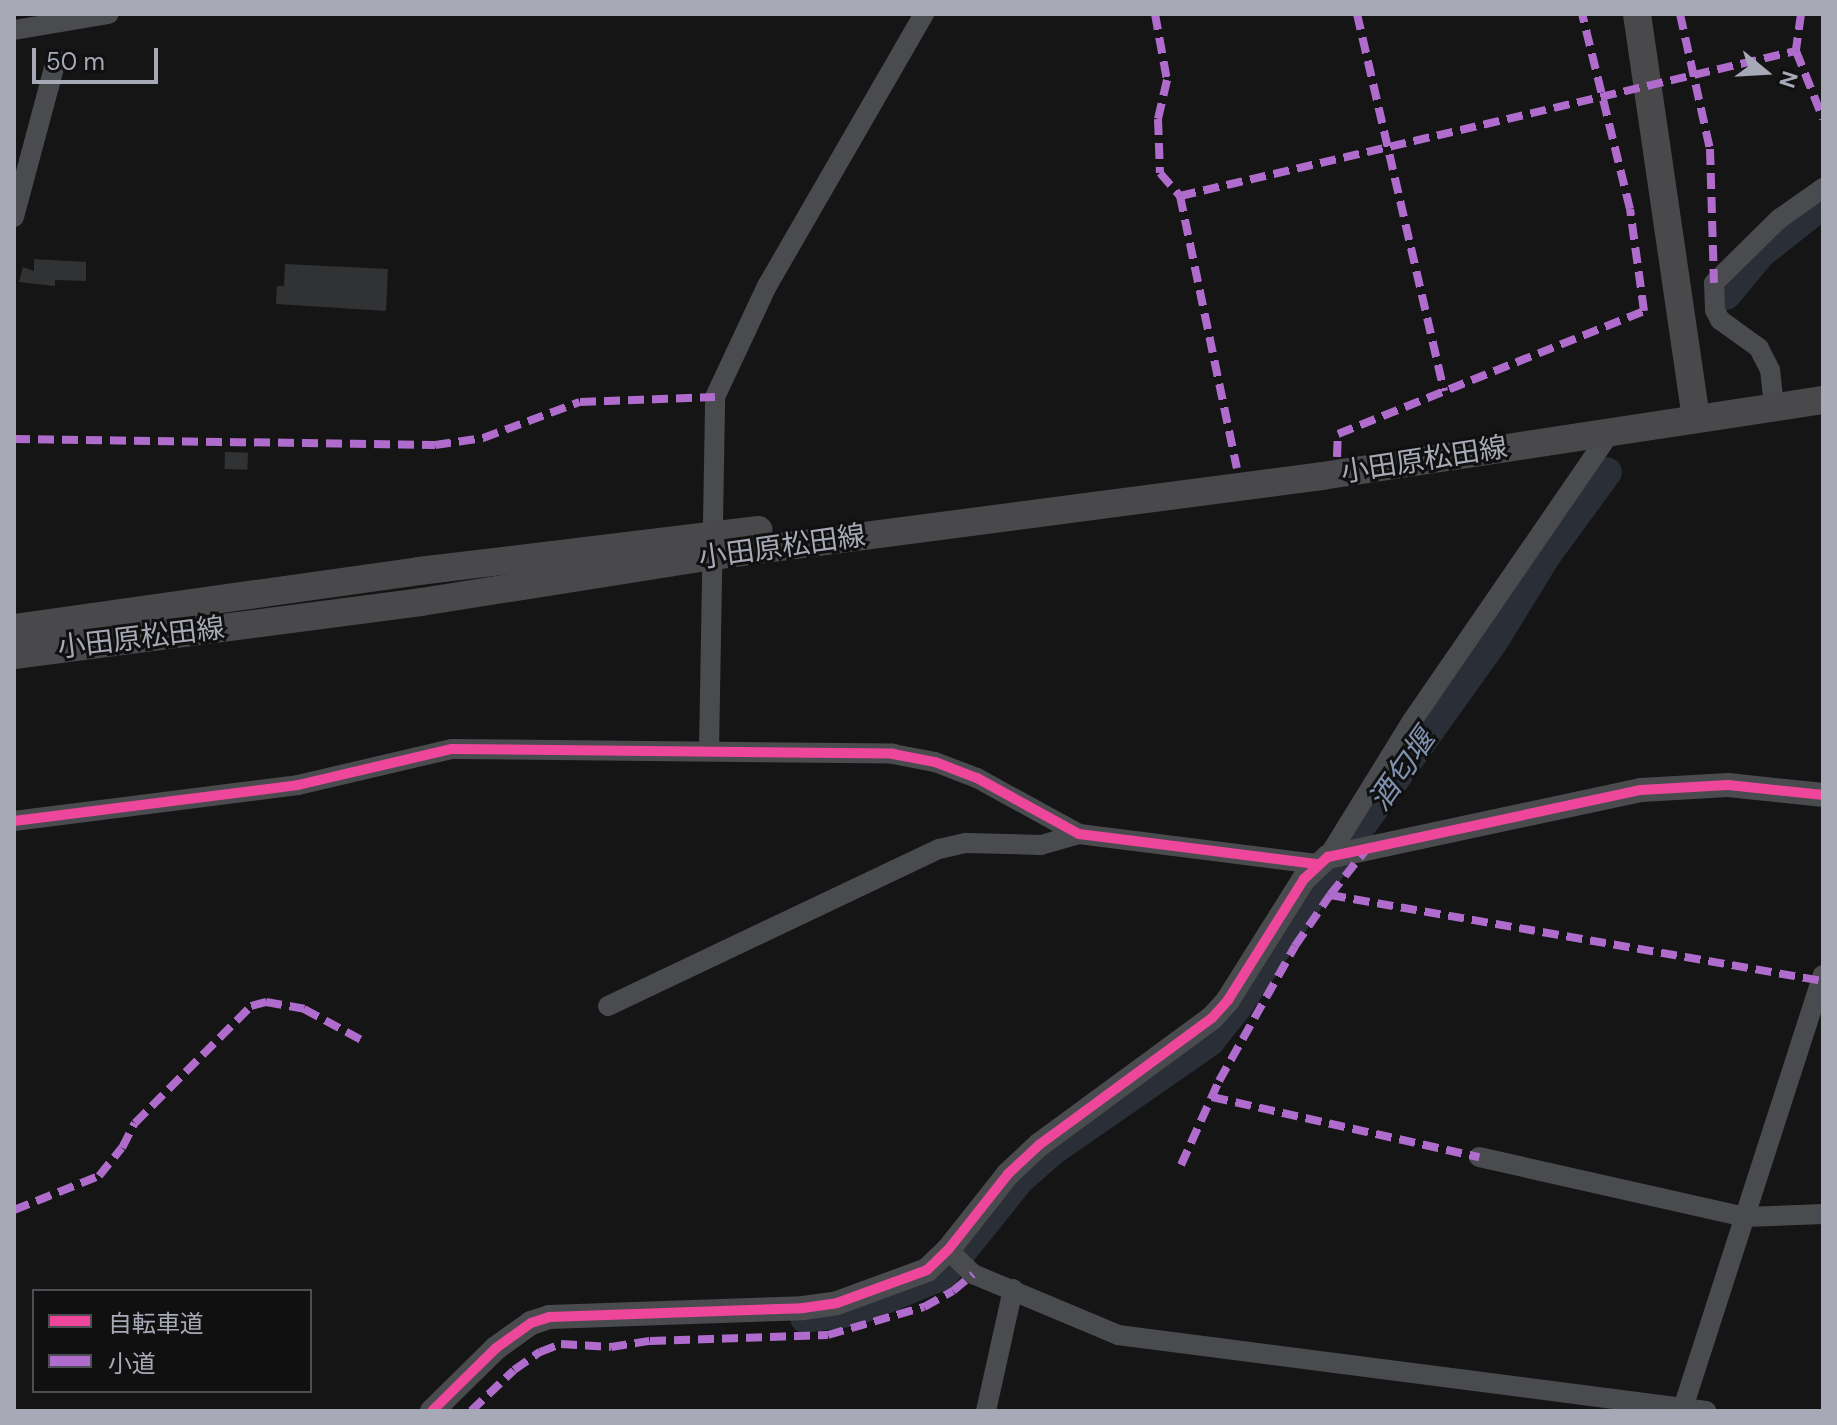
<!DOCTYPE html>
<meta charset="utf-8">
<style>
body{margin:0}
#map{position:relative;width:1837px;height:1425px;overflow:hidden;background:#151516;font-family:"DM Sans","Noto Sans JP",sans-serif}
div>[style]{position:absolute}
.river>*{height:30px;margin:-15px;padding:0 15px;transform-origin:15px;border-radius:15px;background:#2a2e37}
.building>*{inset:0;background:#313234;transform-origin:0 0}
.minor>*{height:20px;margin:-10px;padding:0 10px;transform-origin:10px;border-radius:10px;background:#4a4b4e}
.tertiary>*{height:24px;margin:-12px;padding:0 12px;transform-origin:12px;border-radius:12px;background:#4a4b4e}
.secondary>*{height:28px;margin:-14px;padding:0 14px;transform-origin:14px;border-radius:14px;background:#49494c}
.quiet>*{height:8px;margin-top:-4px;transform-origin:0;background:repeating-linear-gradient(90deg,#b06ccc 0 16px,transparent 0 24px)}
.cycleway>*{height:10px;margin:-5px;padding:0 5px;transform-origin:5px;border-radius:5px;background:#ed469a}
span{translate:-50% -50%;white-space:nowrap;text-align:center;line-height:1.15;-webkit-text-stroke:6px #101011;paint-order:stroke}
.street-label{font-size:28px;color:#a7aab6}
.water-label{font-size:30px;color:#8092af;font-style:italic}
.frame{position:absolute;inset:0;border:16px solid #a7aab6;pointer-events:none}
.legend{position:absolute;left:32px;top:1289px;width:280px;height:104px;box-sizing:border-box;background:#101011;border:2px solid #4c4e53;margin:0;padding:10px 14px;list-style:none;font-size:24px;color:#a7aab6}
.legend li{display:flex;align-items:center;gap:16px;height:40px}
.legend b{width:40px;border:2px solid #4c4e53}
.north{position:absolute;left:1725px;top:32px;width:80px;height:80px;-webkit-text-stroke:6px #101011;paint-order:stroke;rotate:108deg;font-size:22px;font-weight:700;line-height:32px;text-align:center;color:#a7aab6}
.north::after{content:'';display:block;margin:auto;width:28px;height:36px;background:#a7aab6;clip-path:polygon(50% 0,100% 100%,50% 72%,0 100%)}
.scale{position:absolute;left:32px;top:48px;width:126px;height:36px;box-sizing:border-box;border:4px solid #a7aab6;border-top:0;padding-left:10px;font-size:24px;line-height:28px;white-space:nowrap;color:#a7aab6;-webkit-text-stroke:6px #101011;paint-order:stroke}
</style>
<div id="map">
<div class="river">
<i style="left:1726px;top:295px;width:55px;rotate:-50.2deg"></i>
<i style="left:1761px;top:253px;width:79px;rotate:-38.3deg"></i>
<i style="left:805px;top:1318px;width:51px;rotate:-7.8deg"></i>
<i style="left:856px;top:1311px;width:94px;rotate:-22.5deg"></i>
<i style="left:943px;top:1275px;width:122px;rotate:-51.3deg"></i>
<i style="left:1019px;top:1180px;width:44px;rotate:-41.3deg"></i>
<i style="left:1052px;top:1151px;width:193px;rotate:-34.8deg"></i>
<i style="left:1210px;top:1041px;width:43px;rotate:-51.5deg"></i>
<i style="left:1237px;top:1007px;width:142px;rotate:-56.2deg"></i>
<i style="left:1316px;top:889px;width:304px;rotate:-54.4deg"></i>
<i style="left:1493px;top:642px;width:100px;rotate:-58.5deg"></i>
<i style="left:1545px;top:557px;width:105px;rotate:-53.9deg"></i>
</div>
<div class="building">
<i style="clip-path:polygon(34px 259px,86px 262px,86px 281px,55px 280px,55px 286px,19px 282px,23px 267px,34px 271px)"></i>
<i style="clip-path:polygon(285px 264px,388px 269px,386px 311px,276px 304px,277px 286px,284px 286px)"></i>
<i style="left:225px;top:452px;width:23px;height:17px;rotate:2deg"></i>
</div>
<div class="minor">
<i style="left:14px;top:30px;width:96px;rotate:-9.6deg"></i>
<i style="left:14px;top:217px;width:163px;rotate:-75deg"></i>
<i style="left:1774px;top:407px;width:37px;rotate:-96deg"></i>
<i style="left:1770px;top:370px;width:25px;rotate:-117deg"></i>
<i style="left:1759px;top:348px;width:48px;rotate:-144.3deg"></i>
<i style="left:1720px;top:320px;width:11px;rotate:-117deg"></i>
<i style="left:1715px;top:310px;width:27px;rotate:-92deg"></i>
<i style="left:1714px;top:283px;width:91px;rotate:-44.6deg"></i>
<i style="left:1779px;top:219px;width:54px;rotate:-35.2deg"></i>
<i style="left:709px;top:751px;width:354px;rotate:-89deg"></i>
<i style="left:715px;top:397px;width:123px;rotate:-64.9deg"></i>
<i style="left:767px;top:286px;width:314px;rotate:-60deg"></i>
<i style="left:14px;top:821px;width:286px;rotate:-7.2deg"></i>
<i style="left:298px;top:785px;width:158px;rotate:-13.2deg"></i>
<i style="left:452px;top:749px;width:441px;rotate:0.6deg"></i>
<i style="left:893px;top:754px;width:43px;rotate:10.8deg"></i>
<i style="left:935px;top:762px;width:45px;rotate:20.9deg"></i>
<i style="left:977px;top:778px;width:116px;rotate:28.8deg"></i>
<i style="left:1079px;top:834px;width:239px;rotate:7.2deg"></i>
<i style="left:1328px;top:857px;width:160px;rotate:-58.3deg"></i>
<i style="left:1412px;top:721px;width:353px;rotate:-55.5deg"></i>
<i style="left:608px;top:1006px;width:366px;rotate:-25.4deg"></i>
<i style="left:939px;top:849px;width:28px;rotate:-13deg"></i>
<i style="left:966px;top:843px;width:75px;rotate:1.5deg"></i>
<i style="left:1041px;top:845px;width:40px;rotate:-16deg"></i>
<i style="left:1479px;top:1157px;width:273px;rotate:12.7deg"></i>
<i style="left:1745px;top:1217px;width:78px;rotate:-2.2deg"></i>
<i style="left:948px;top:1250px;width:35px;rotate:44deg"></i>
<i style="left:973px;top:1274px;width:157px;rotate:22.8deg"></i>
<i style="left:1118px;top:1335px;width:593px;rotate:7.36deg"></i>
<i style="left:986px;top:1411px;width:125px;rotate:-77.5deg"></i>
<i style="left:1682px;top:1411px;width:458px;rotate:-72.1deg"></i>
</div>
<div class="tertiary">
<i style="left:432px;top:1411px;width:90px;rotate:-44.5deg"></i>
<i style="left:496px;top:1348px;width:43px;rotate:-35.5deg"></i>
<i style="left:531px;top:1323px;width:19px;rotate:-18deg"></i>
<i style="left:549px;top:1317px;width:254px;rotate:-2deg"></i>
<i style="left:803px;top:1308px;width:34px;rotate:-8deg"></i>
<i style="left:837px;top:1303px;width:96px;rotate:-20.1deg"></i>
<i style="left:927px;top:1270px;width:29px;rotate:-44deg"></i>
<i style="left:948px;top:1250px;width:97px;rotate:-51.7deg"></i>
<i style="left:1008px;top:1174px;width:42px;rotate:-43.1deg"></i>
<i style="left:1039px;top:1145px;width:215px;rotate:-36.3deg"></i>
<i style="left:1212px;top:1018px;width:24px;rotate:-48deg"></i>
<i style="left:1228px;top:1000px;width:143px;rotate:-57.9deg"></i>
<i style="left:1304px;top:879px;width:33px;rotate:-43deg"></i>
<i style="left:1328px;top:857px;width:320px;rotate:-12.1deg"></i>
<i style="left:1641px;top:790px;width:87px;rotate:-3.3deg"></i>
<i style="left:1728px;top:785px;width:96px;rotate:6deg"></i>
</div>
<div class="secondary">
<i style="left:1637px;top:14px;width:406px;rotate:81.7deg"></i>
<i style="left:14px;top:628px;width:409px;rotate:-8deg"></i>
<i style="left:419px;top:571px;width:342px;rotate:-6.9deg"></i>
<i style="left:14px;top:655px;width:410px;rotate:-7.4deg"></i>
<i style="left:421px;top:602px;width:295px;rotate:-9deg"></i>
<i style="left:712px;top:556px;width:615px;rotate:-7.47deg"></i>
<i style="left:1322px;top:476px;width:507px;rotate:-8.63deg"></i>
</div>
<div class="quiet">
<i style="left:1155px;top:14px;width:67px;rotate:79.7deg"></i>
<i style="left:1167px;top:80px;width:40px;rotate:103deg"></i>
<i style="left:1158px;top:119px;width:54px;rotate:87.9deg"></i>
<i style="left:1160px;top:173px;width:30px;rotate:49deg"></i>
<i style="left:1180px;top:196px;width:278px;rotate:78.2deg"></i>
<i style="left:1357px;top:14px;width:387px;rotate:77deg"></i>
<i style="left:1680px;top:14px;width:138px;rotate:77.5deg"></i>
<i style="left:1710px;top:149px;width:134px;rotate:88.3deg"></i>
<i style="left:1801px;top:14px;width:37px;rotate:98deg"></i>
<i style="left:1796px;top:51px;width:73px;rotate:68.3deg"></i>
<i style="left:1180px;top:196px;width:633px;rotate:-13.25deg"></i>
<i style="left:14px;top:439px;width:421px;rotate:0.8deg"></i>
<i style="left:435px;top:445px;width:49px;rotate:-8.3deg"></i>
<i style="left:483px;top:438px;width:103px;rotate:-20.4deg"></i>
<i style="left:580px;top:402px;width:135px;rotate:-2.1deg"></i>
<i style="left:1337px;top:457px;width:23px;rotate:-88deg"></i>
<i style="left:1338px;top:434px;width:330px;rotate:-21.9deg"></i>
<i style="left:1644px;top:311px;width:103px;rotate:-97.8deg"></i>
<i style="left:1630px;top:209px;width:201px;rotate:-103.8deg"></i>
<i style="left:1330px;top:895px;width:498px;rotate:9.9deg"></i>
<i style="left:1212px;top:1097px;width:274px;rotate:12.7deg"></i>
<i style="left:1181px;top:1165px;width:92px;rotate:-65.7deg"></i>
<i style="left:1219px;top:1081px;width:155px;rotate:-60.6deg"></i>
<i style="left:1295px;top:946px;width:62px;rotate:-55.5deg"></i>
<i style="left:1330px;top:895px;width:56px;rotate:-51.5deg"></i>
<i style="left:14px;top:1210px;width:92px;rotate:-21.8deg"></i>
<i style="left:99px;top:1176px;width:36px;rotate:-51deg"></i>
<i style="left:122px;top:1148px;width:28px;rotate:-63deg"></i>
<i style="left:135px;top:1123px;width:165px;rotate:-45.2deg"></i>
<i style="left:251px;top:1006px;width:16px;rotate:-15deg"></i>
<i style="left:266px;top:1002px;width:39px;rotate:10deg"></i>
<i style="left:304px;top:1009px;width:69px;rotate:28.4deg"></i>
<i style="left:471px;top:1411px;width:59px;rotate:-43.6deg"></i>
<i style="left:514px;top:1370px;width:32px;rotate:-35deg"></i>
<i style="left:540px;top:1352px;width:22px;rotate:-21deg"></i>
<i style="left:561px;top:1344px;width:50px;rotate:3.4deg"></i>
<i style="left:611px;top:1347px;width:39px;rotate:-9deg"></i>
<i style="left:650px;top:1341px;width:178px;rotate:-1.9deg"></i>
<i style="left:828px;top:1335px;width:100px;rotate:-16.3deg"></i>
<i style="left:924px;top:1307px;width:33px;rotate:-29deg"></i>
<i style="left:953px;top:1291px;width:26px;rotate:-40deg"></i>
</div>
<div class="cycleway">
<i style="left:14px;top:821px;width:286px;rotate:-7.2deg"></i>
<i style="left:298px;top:785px;width:158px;rotate:-13.2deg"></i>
<i style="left:452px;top:749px;width:441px;rotate:0.6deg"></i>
<i style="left:893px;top:754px;width:43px;rotate:10.8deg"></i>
<i style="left:935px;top:762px;width:45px;rotate:20.9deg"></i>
<i style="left:977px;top:778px;width:116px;rotate:28.8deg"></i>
<i style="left:1079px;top:834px;width:239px;rotate:7.2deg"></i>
<i style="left:432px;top:1411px;width:90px;rotate:-44.5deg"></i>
<i style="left:496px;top:1348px;width:43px;rotate:-35.5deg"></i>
<i style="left:531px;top:1323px;width:19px;rotate:-18deg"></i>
<i style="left:549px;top:1317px;width:254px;rotate:-2deg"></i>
<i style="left:803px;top:1308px;width:34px;rotate:-8deg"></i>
<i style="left:837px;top:1303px;width:96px;rotate:-20.1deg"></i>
<i style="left:927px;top:1270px;width:29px;rotate:-44deg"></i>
<i style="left:948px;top:1250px;width:97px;rotate:-51.7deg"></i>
<i style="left:1008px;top:1174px;width:42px;rotate:-43.1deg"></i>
<i style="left:1039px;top:1145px;width:215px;rotate:-36.3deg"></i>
<i style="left:1212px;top:1018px;width:24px;rotate:-48deg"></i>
<i style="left:1228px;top:1000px;width:143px;rotate:-57.9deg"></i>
<i style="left:1304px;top:879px;width:33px;rotate:-43deg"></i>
<i style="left:1328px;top:857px;width:320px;rotate:-12.1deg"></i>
<i style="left:1641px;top:790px;width:87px;rotate:-3.3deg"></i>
<i style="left:1728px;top:785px;width:96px;rotate:6deg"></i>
</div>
<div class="street-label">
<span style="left:1424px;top:460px;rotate:-9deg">小田原松田線</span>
<span style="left:782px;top:547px;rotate:-8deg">小田原松田線</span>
<span style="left:141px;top:638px;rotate:-7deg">小田原松田線</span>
</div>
<div class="water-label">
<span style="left:1402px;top:770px;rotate:-55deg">酒匂堰</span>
</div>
<div class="frame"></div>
<ul class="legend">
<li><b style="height:10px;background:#ed469a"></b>自転車道</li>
<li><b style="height:10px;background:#b06ccc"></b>小道</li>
</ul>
<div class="north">N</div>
<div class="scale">50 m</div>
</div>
